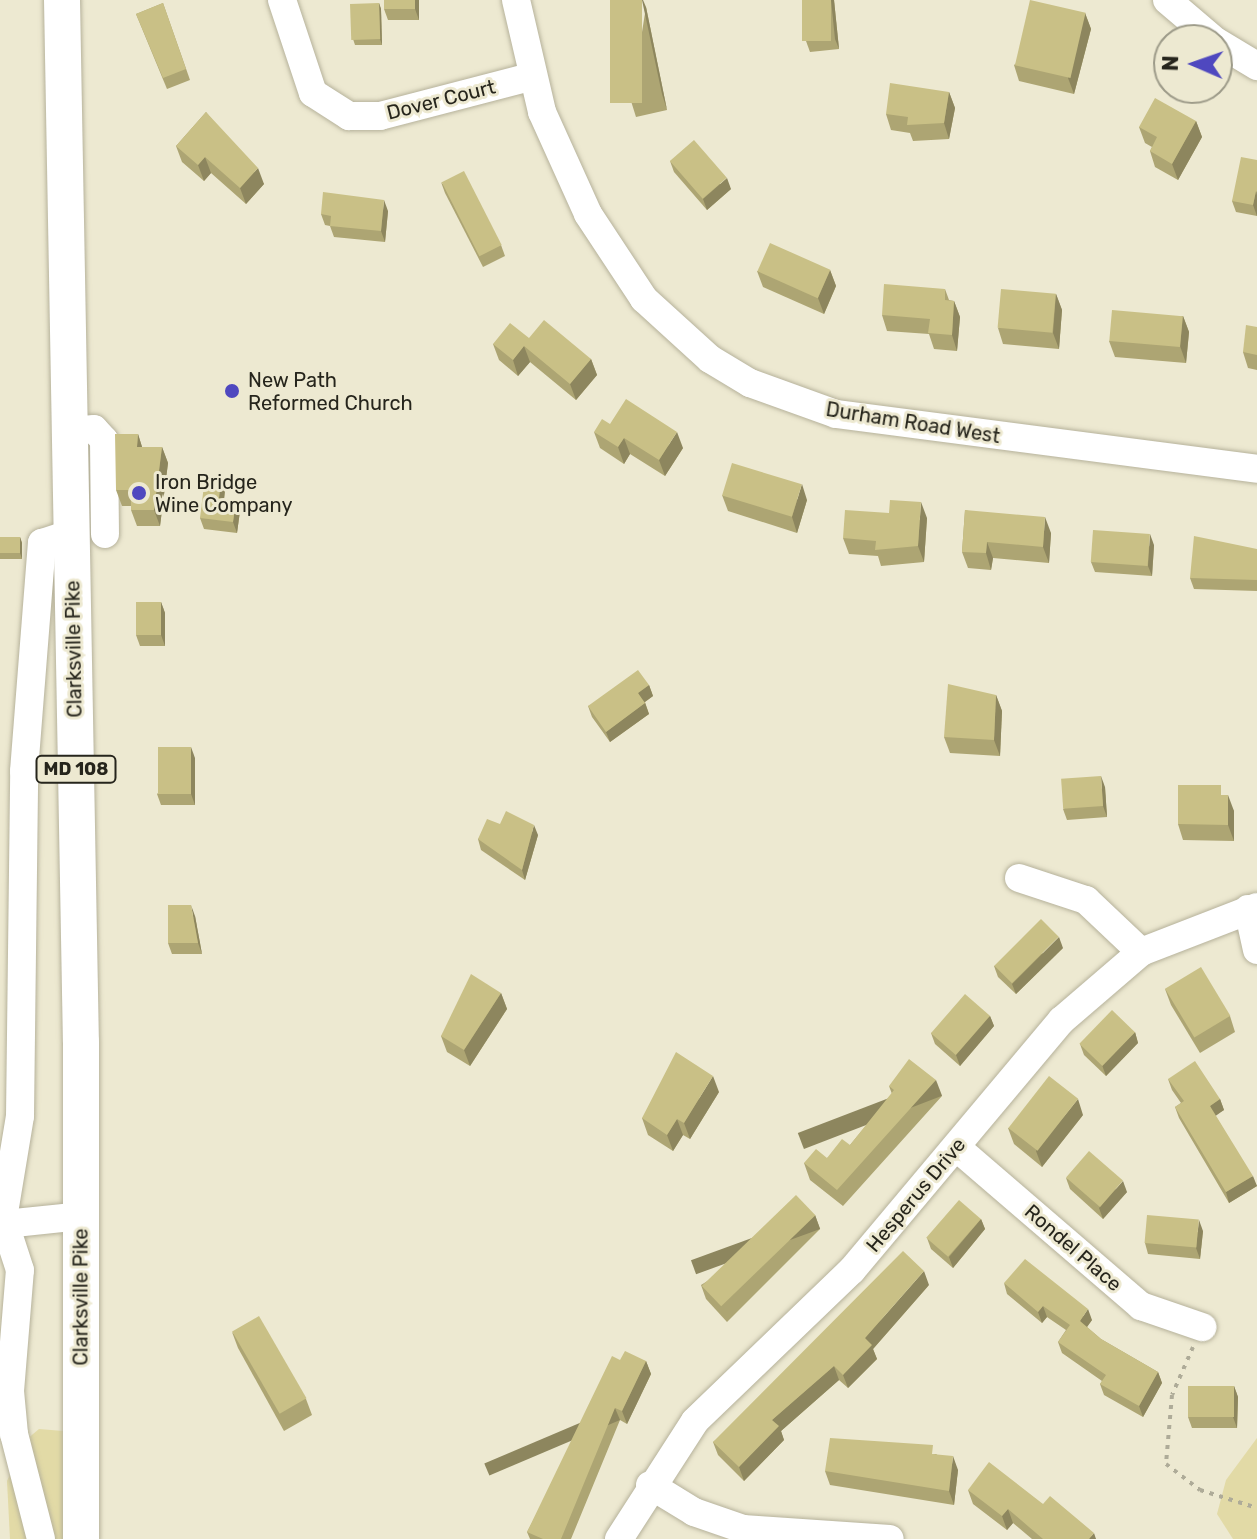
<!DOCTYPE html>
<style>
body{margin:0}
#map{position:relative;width:1257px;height:1539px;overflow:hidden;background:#ede9d1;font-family:Rubik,sans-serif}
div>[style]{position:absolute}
.green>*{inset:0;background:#e2daa6}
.path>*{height:4px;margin-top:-2px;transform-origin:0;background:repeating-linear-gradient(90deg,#aeab98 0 4px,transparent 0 10px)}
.roads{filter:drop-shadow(0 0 2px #b6b29b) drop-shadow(0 0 2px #b6b29b)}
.minor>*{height:28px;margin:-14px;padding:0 14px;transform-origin:14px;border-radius:14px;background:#fff}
.major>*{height:36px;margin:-18px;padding:0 18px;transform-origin:18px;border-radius:18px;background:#fff}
.wall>*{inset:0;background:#ada573}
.shaded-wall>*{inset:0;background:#8d865e;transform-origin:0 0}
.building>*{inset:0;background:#c9c086;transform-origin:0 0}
.dots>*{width:22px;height:22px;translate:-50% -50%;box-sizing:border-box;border:4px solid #ede9d1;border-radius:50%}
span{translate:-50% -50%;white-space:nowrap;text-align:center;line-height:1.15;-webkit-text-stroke:6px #ede9d1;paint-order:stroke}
.shield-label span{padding:2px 6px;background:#ede9d1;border:2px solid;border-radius:6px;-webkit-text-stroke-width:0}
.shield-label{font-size:18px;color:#26251c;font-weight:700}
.street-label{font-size:20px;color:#26251c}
.poi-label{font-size:20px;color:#26251c}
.left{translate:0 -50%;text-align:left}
.north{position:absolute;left:1153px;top:24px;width:80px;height:80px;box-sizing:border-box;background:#ede9d1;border:2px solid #9d9b89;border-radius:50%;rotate:272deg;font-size:22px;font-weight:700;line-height:32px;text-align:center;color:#26251c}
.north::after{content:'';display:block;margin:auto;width:28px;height:36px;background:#4f48bf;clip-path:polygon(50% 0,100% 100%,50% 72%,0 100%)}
</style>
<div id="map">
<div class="green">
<i style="clip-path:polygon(39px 1429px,63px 1431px,68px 1440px,69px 1539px,10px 1539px,7px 1481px,26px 1440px)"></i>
<i style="clip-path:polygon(1257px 1438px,1257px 1539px,1233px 1539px,1217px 1514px,1226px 1480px)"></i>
</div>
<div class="path">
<i style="left:1193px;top:1347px;width:52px;rotate:113.6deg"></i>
<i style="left:1172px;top:1395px;width:69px;rotate:95deg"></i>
<i style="left:1166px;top:1464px;width:43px;rotate:37.4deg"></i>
<i style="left:1200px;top:1490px;width:60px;rotate:17.5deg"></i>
</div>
<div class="roads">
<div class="minor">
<i style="left:282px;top:0;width:98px;rotate:71.6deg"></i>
<i style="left:313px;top:93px;width:43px;rotate:32.6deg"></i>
<i style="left:349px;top:116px;width:31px"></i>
<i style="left:380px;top:116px;width:155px;rotate:-14.6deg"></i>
<i style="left:516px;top:0;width:115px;rotate:76.9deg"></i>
<i style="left:542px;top:112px;width:112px;rotate:65.7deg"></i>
<i style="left:588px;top:214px;width:102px;rotate:56.6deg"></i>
<i style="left:644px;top:299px;width:89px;rotate:42.3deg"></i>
<i style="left:710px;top:359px;width:47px;rotate:31deg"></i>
<i style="left:750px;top:383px;width:91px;rotate:19.8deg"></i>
<i style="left:836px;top:414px;width:425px;rotate:7.4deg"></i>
<i style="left:1167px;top:0;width:62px;rotate:40.4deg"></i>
<i style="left:1217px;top:42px;width:47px;rotate:31deg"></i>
<i style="left:70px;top:430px;width:24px;rotate:-2deg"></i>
<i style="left:94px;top:429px;width:15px;rotate:48deg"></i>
<i style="left:104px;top:440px;width:94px;rotate:89.4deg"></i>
<i style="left:1019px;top:878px;width:71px;rotate:18.2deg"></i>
<i style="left:1086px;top:900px;width:76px;rotate:43.4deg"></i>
<i style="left:1248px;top:909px;width:42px;rotate:77.6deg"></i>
<i style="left:956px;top:1147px;width:244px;rotate:40.7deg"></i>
<i style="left:1141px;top:1306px;width:65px;rotate:19deg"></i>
<i style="left:0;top:1237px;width:123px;rotate:-80.6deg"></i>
<i style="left:20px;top:1116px;width:345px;rotate:-89.3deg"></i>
<i style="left:24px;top:771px;width:229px;rotate:-85.5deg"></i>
<i style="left:42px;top:543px;width:32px;rotate:-18deg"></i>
<i style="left:650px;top:1485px;width:52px;rotate:31.5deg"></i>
<i style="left:694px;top:1512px;width:52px;rotate:19.1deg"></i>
<i style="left:743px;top:1529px;width:147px;rotate:3.9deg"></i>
<i style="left:41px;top:1539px;width:108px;rotate:-104.4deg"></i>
<i style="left:14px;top:1434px;width:43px;rotate:-95.3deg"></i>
<i style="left:10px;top:1391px;width:121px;rotate:-85.3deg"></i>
<i style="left:20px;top:1270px;width:48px;rotate:-108.1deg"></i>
<i style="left:5px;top:1224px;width:76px;rotate:-6deg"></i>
<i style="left:619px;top:1539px;width:140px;rotate:-57.2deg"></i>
<i style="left:695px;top:1421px;width:218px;rotate:-43.9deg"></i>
<i style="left:852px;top:1270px;width:326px;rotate:-50deg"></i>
<i style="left:1062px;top:1020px;width:104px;rotate:-40.7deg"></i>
<i style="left:1141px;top:952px;width:124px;rotate:-21.2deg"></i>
</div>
<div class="major">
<i style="left:62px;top:0;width:1042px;rotate:88.96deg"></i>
<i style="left:81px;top:1042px;width:497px;rotate:90deg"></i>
</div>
</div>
<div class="wall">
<i style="clip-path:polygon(384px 0,419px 0,419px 20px,388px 20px,384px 9px)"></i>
<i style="clip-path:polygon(802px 0,834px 0,839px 49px,810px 52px,806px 41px)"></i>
<i style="clip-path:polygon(163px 3px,190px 80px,167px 89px,136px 14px)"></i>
<i style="clip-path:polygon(379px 3px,381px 9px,382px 45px,355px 45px,353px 39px)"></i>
<i style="clip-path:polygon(646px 7px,667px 110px,636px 117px,631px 101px)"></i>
<i style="clip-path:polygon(1085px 13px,1091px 29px,1074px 94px,1019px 81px,1014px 65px)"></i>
<i style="clip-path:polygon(949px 92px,955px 108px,949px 139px,913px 141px,910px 133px,891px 130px,886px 114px)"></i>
<i style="clip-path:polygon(206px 112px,264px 184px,246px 204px,211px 173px,204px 181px,182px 162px,176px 146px)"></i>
<i style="clip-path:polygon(1196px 121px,1202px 137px,1178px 180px,1155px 167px,1150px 151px,1152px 147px,1145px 143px,1139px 127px)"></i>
<i style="clip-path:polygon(1257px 160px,1257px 216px,1236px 212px,1232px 201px)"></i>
<i style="clip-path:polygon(670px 161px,731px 189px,707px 210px,674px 172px)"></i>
<i style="clip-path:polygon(441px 182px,501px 245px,505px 256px,483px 267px,445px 193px)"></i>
<i style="clip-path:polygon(388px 211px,385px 242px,334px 237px,330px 226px,325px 225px,321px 214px)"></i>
<i style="clip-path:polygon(830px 270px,836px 286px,824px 314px,763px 287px,757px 271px)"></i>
<i style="clip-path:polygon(945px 289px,949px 300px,954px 301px,960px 317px,957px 351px,934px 349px,929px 334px,887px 331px,882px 315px)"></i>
<i style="clip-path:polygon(1056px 294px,1062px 310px,1059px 349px,1003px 344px,998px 328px)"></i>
<i style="clip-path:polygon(1183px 316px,1189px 332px,1186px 363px,1115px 357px,1109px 341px)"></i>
<i style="clip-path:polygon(1257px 327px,1257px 370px,1248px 368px,1243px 352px)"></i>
<i style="clip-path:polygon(529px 338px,591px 359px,597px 375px,576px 400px,530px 362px,518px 376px,499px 360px,493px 344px)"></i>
<i style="clip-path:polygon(594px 432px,683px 448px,665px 476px,630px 454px,624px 464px,600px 448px)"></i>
<i style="clip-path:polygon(138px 434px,142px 447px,162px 447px,168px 463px,160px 526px,137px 526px,131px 510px,131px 506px,122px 506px,116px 490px)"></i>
<i style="clip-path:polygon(221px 480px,225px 490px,224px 499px,240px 511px,237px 533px,204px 529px,200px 518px)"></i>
<i style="clip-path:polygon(722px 495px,807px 500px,797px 533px,728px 511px)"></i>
<i style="clip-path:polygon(965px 510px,1051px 533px,1049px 563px,993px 558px,991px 570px,968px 568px,962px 552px)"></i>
<i style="clip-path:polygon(927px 518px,924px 562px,881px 566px,878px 556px,849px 554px,843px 538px)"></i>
<i style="clip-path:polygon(20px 537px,22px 543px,22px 559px,0 559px,0 538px)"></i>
<i style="clip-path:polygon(1154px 545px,1152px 576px,1095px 572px,1091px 562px)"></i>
<i style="clip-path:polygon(1257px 549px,1257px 591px,1194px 589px,1190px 578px)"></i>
<i style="clip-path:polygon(161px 602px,165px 613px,165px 646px,140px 646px,136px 635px)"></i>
<i style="clip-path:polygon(649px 685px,653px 696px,645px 702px,649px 714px,610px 742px,592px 717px,588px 706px)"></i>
<i style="clip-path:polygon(996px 695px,1002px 711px,1000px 756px,950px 753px,944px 737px)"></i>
<i style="clip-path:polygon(195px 758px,195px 805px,161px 805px,157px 794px)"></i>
<i style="clip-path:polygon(1105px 787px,1107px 817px,1067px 820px,1063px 809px)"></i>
<i style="clip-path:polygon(1224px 795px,1234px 811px,1234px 841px,1183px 840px,1178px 824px)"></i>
<i style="clip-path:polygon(500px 824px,538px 835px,525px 880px,481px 850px,478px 839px)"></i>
<i style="clip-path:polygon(195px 916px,202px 954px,172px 954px,168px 943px)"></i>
<i style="clip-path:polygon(1063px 948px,1016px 994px,998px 977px,994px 966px)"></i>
<i style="clip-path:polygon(1165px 989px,1230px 1016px,1235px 1032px,1200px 1053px,1171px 1005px)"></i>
<i style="clip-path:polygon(501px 993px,507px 1009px,470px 1066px,447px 1052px,441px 1036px)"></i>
<i style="clip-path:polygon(990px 1016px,994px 1026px,960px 1066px,935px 1044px,931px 1033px)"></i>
<i style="clip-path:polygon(1135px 1032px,1138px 1043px,1106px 1076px,1084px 1055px,1080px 1044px)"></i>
<i style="clip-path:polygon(1168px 1079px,1220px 1099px,1224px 1110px,1215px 1115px,1257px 1186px,1229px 1203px,1179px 1118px,1175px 1107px,1181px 1103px,1172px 1090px)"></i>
<i style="clip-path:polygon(889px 1086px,942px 1096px,843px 1206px,810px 1180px,804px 1163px,827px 1158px,850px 1145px,892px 1094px)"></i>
<i style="clip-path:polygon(719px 1092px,690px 1139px,683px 1135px,673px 1151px,648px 1135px,642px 1118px)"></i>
<i style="clip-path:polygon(1083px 1115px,1042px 1167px,1014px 1144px,1008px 1128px)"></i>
<i style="clip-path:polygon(1066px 1178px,1127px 1192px,1103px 1219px,1070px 1189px)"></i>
<i style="clip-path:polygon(815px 1215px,820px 1229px,727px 1322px,706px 1299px,701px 1285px)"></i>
<i style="clip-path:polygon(981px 1219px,985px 1229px,953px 1268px,931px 1249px,927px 1238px)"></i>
<i style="clip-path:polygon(1203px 1231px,1200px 1259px,1148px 1254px,1145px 1243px)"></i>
<i style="clip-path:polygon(1004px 1283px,1092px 1320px,1087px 1327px,1101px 1339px,1158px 1372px,1162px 1383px,1143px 1417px,1104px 1395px,1100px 1384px,1102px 1381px,1062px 1353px,1058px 1342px,1066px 1330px,1047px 1317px,1042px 1323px,1007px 1294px)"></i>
<i style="clip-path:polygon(929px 1285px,873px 1349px,877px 1359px,848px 1388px,839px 1380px,781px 1431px,784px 1440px,744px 1481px,718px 1455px,713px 1442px)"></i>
<i style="clip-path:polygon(232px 1332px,306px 1399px,312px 1415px,284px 1431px,238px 1348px)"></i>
<i style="clip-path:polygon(620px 1360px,646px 1361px,651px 1374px,627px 1424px,620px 1420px,571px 1539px,530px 1539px,527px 1532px)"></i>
<i style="clip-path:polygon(1234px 1386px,1238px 1397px,1237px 1428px,1192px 1428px,1188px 1417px)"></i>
<i style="clip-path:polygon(936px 1454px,958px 1470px,954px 1505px,830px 1485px,825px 1471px)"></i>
<i style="clip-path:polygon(968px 1490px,1043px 1504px,1096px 1539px,1032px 1539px,1013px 1523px,1007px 1530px,973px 1504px)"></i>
</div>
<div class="shaded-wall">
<i style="clip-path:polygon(415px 0,419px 0,419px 20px,415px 9px)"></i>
<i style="clip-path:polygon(642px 0,643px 0,646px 7px,667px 110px,662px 94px)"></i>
<i style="clip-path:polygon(831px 0,834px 0,839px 49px,835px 39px)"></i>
<i style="clip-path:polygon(379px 3px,381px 9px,382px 45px,380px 39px)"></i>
<i style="clip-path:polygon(1085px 13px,1091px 29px,1074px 94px,1068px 78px)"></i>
<i style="clip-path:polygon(949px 92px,955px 108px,949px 139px,944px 123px)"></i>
<i style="clip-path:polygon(1196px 121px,1202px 137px,1178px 180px,1172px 164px)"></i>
<i style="clip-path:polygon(205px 157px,211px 173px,204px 181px,198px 165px)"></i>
<i style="clip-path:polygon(258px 168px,264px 184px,246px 204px,240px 188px)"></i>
<i style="clip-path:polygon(727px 178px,731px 189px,707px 210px,703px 199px)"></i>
<i style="clip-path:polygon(1256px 191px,1257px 195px,1257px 216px,1253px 205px)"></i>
<i style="clip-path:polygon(384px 200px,388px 211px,385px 242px,381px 231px)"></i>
<i style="clip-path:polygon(830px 270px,836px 286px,824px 314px,818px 298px)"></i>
<i style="clip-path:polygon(1056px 294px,1062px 310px,1059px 349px,1053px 333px)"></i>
<i style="clip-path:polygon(954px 301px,960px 317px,957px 351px,952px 335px)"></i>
<i style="clip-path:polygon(1183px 316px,1189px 332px,1186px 363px,1180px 346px)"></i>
<i style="clip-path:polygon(524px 346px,530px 362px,518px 376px,513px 360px)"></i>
<i style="clip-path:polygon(591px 359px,597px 375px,576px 400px,570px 384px)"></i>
<i style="clip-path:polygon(677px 432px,683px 448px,665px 476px,659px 460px)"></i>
<i style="clip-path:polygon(138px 434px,143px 450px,137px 447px)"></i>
<i style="clip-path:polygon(624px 438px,630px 454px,624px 464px,618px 447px)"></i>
<i style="clip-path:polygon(162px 447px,168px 463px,160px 526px,154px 510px)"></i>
<i style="clip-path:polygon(221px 480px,225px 490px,223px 509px,219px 498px)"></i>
<i style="clip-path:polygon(802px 484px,807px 500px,797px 533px,792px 517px)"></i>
<i style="clip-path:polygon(236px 501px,240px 511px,237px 533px,233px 522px)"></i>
<i style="clip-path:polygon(921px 502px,927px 518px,924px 562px,918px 546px)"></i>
<i style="clip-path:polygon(1045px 517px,1051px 533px,1049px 563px,1043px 547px)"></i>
<i style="clip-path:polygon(1150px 534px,1154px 545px,1152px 576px,1148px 566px)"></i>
<i style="clip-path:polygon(20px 537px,22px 543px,22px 559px,20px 553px)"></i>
<i style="clip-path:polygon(987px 542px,993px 558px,991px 570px,986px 553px)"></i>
<i style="clip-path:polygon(161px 602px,165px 613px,165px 646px,161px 635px)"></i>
<i style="clip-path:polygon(649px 685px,653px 696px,642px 704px,638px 693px)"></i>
<i style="clip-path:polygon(996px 695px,1002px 711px,1000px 756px,994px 740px)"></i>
<i style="clip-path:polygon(645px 703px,649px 714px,610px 742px,606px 732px)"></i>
<i style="clip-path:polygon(191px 747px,195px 758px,195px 805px,191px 794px)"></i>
<i style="clip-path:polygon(1101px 776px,1105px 787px,1107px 817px,1103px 806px)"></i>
<i style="clip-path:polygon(1228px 795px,1234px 811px,1234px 841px,1228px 825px)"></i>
<i style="clip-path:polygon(534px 825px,538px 835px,525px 880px,522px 870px)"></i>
<i style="clip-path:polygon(191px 905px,195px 916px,202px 954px,198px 943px)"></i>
<i style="clip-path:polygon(1059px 937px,1063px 948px,1016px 994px,1012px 984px)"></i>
<i style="clip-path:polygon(501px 993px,507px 1009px,470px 1066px,464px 1050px)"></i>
<i style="clip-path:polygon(990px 1016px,994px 1026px,960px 1066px,956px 1055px)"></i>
<i style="clip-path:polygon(1135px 1032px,1138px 1043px,1106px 1076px,1102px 1065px)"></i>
<i style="clip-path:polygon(713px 1076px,719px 1092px,690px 1139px,684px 1123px)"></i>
<i style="left:936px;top:1080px;width:17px;height:148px;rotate:69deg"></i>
<i style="clip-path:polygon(1078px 1099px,1083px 1115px,1042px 1167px,1036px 1151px)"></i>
<i style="clip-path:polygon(1220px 1099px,1224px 1110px,1214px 1117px,1210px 1106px)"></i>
<i style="clip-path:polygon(677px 1119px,683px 1135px,673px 1151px,667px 1135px)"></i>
<i style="clip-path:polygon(1253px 1176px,1257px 1186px,1229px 1203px,1226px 1192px)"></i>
<i style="clip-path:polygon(1123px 1181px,1127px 1192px,1103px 1219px,1099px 1208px)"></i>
<i style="left:815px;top:1215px;width:15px;height:132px;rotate:70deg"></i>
<i style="clip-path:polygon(981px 1219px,985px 1229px,953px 1268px,949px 1257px)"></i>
<i style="clip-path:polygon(1199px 1220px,1203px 1231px,1200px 1259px,1196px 1248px)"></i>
<i style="clip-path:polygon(924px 1271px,929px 1285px,873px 1349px,877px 1359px,848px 1388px,843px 1375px,865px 1338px)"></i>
<i style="clip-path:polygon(1043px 1306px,1047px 1317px,1042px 1323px,1038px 1312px)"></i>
<i style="clip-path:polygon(1088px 1309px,1092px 1320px,1084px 1331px,1080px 1321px)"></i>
<i style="clip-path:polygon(646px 1361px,651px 1374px,627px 1424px,622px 1411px)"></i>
<i style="clip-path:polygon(834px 1366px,839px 1380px,781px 1431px,784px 1440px,744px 1481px,739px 1467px,772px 1420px)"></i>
<i style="clip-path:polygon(1158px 1372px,1162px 1383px,1143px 1417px,1139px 1406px)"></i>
<i style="clip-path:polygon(1234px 1386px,1238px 1397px,1237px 1428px,1233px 1417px)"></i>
<i style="left:615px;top:1408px;width:13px;height:142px;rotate:67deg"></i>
<i style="clip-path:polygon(953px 1456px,958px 1470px,954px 1505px,949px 1491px)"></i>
<i style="clip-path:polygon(1008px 1509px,1013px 1523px,1007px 1530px,1002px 1516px)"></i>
<i style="clip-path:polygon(1094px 1533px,1096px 1539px,1089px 1539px)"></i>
</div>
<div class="building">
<i style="left:384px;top:0;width:31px;height:9px"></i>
<i style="left:610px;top:0;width:32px;height:103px"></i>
<i style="left:802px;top:0;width:29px;height:41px"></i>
<i style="left:1030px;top:0;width:57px;height:67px;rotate:13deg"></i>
<i style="clip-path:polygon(163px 3px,186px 69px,163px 78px,136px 14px)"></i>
<i style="left:379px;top:3px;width:36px;height:29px;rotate:88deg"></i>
<i style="clip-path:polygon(890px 83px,949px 92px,944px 123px,907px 125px,908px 117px,886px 114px)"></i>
<i style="clip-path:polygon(1155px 98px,1196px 121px,1172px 164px,1150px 151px,1157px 137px,1139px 127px)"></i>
<i style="clip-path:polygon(206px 112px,258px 168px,240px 188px,205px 157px,198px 165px,176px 146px)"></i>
<i style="left:694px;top:140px;width:50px;height:32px;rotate:49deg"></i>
<i style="clip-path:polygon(1241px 157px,1257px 160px,1257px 192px,1256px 191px,1253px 205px,1232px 201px)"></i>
<i style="left:464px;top:171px;width:83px;height:25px;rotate:63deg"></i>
<i style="clip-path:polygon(323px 192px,384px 200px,381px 231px,330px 226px,331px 216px,321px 214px)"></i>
<i style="left:770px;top:243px;width:66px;height:31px;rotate:24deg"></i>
<i style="clip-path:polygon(884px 284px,945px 289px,945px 300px,954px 301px,952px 335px,928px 333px,930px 319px,882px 315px)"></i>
<i style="left:1001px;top:289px;width:55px;height:39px;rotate:5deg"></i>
<i style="left:1112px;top:310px;width:71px;height:31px;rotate:5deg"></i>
<i style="clip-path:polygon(544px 320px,591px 359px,570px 384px,524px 346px,513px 360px,493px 344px,510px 323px,529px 338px)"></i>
<i style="clip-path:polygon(1246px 325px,1257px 327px,1257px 355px,1243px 352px)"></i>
<i style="clip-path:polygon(626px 399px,677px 432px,659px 460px,624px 438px,618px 447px,594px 432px,602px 419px,610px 424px)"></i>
<i style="clip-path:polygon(115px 434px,138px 434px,137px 447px,162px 447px,154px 510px,131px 510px,131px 490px,116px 490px)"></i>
<i style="left:732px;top:463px;width:73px;height:34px;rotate:17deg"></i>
<i style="clip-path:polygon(205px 477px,221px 480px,219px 498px,236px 501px,233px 522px,200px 518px)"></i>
<i style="clip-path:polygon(890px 500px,921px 502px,918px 546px,875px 550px,876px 541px,843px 538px,845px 510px,889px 513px)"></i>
<i style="clip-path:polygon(965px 510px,1045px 517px,1043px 547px,987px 542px,986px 553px,962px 552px)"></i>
<i style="left:1093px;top:530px;width:57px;height:32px;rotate:4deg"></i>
<i style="clip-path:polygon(1194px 536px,1257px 549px,1257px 580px,1190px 578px)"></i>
<i style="left:20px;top:537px;width:16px;height:20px;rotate:90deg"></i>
<i style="left:161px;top:602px;width:33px;height:25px;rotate:90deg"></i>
<i style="clip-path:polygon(638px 670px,649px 685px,638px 693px,645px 703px,606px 732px,588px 706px)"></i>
<i style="clip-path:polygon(948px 684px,996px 695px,994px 740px,944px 737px)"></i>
<i style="left:158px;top:747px;width:33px;height:47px"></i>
<i style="left:1101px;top:776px;width:30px;height:40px;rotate:86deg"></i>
<i style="clip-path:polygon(1178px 785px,1221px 785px,1221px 795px,1228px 795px,1228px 825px,1178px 824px)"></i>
<i style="clip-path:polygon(506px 811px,534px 825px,522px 870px,478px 839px,487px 819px,500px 824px)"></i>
<i style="clip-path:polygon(168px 905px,191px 905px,198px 943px,168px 943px)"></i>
<i style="left:1041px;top:919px;width:25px;height:66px;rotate:45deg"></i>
<i style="left:1201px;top:967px;width:57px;height:42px;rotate:59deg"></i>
<i style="clip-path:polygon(471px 974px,501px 993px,464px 1050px,441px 1036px)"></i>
<i style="left:965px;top:994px;width:33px;height:52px;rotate:41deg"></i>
<i style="left:1112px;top:1010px;width:32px;height:47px;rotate:44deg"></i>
<i style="clip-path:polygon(676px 1052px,713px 1076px,684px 1123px,677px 1119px,667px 1135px,642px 1118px)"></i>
<i style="clip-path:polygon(909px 1059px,936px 1080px,837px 1190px,804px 1163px,816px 1149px,827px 1158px,842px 1139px,850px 1145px,894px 1090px,889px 1086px)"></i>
<i style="clip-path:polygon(1195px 1061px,1220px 1099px,1210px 1106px,1253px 1176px,1226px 1192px,1175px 1107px,1184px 1101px,1168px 1079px)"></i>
<i style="left:1049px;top:1076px;width:37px;height:66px;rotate:38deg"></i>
<i style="left:1089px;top:1151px;width:45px;height:35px;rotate:41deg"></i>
<i style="left:796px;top:1195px;width:28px;height:131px;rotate:46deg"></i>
<i style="left:959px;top:1200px;width:29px;height:50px;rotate:41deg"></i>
<i style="left:1147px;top:1215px;width:52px;height:28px;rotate:5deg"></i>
<i style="clip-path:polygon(903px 1251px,924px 1271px,865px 1338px,872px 1345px,843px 1375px,834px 1366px,772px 1420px,779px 1426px,739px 1467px,713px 1442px)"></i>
<i style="clip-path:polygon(1025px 1259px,1088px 1309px,1080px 1321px,1101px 1339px,1158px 1372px,1139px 1406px,1100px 1384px,1106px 1375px,1058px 1342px,1070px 1325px,1043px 1306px,1038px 1312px,1004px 1283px)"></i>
<i style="left:259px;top:1316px;width:95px;height:31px;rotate:60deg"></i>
<i style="clip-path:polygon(625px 1351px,646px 1361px,622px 1411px,615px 1408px,561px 1539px,543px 1539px,527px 1532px,612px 1356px,620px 1360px)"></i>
<i style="left:1188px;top:1386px;width:46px;height:31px"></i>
<i style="clip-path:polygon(830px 1438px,933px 1445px,932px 1454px,953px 1456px,949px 1491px,825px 1471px)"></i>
<i style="clip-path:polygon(989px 1462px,1043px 1504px,1050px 1496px,1094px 1533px,1089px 1539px,1043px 1539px,1008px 1509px,1002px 1516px,968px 1490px)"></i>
</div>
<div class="dots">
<i style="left:232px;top:391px;background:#4f48bf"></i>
<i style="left:139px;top:493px;background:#4f48bf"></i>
</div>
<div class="shield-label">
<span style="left:76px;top:769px">MD 108</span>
</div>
<div class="street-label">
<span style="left:441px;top:100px;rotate:-14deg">Dover Court</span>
<span style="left:913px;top:423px;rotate:9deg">Durham Road West</span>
<span style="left:74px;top:649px;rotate:-91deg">Clarksville Pike</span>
<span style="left:916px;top:1195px;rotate:-50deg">Hesperus Drive</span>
<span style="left:1073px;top:1248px;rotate:41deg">Rondel Place</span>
<span style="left:81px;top:1297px;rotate:-90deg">Clarksville Pike</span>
</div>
<div class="poi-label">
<span class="left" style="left:248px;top:392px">New Path<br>Reformed Church</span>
<span class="left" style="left:155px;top:494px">Iron Bridge<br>Wine Company</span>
</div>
<div class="north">N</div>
</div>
